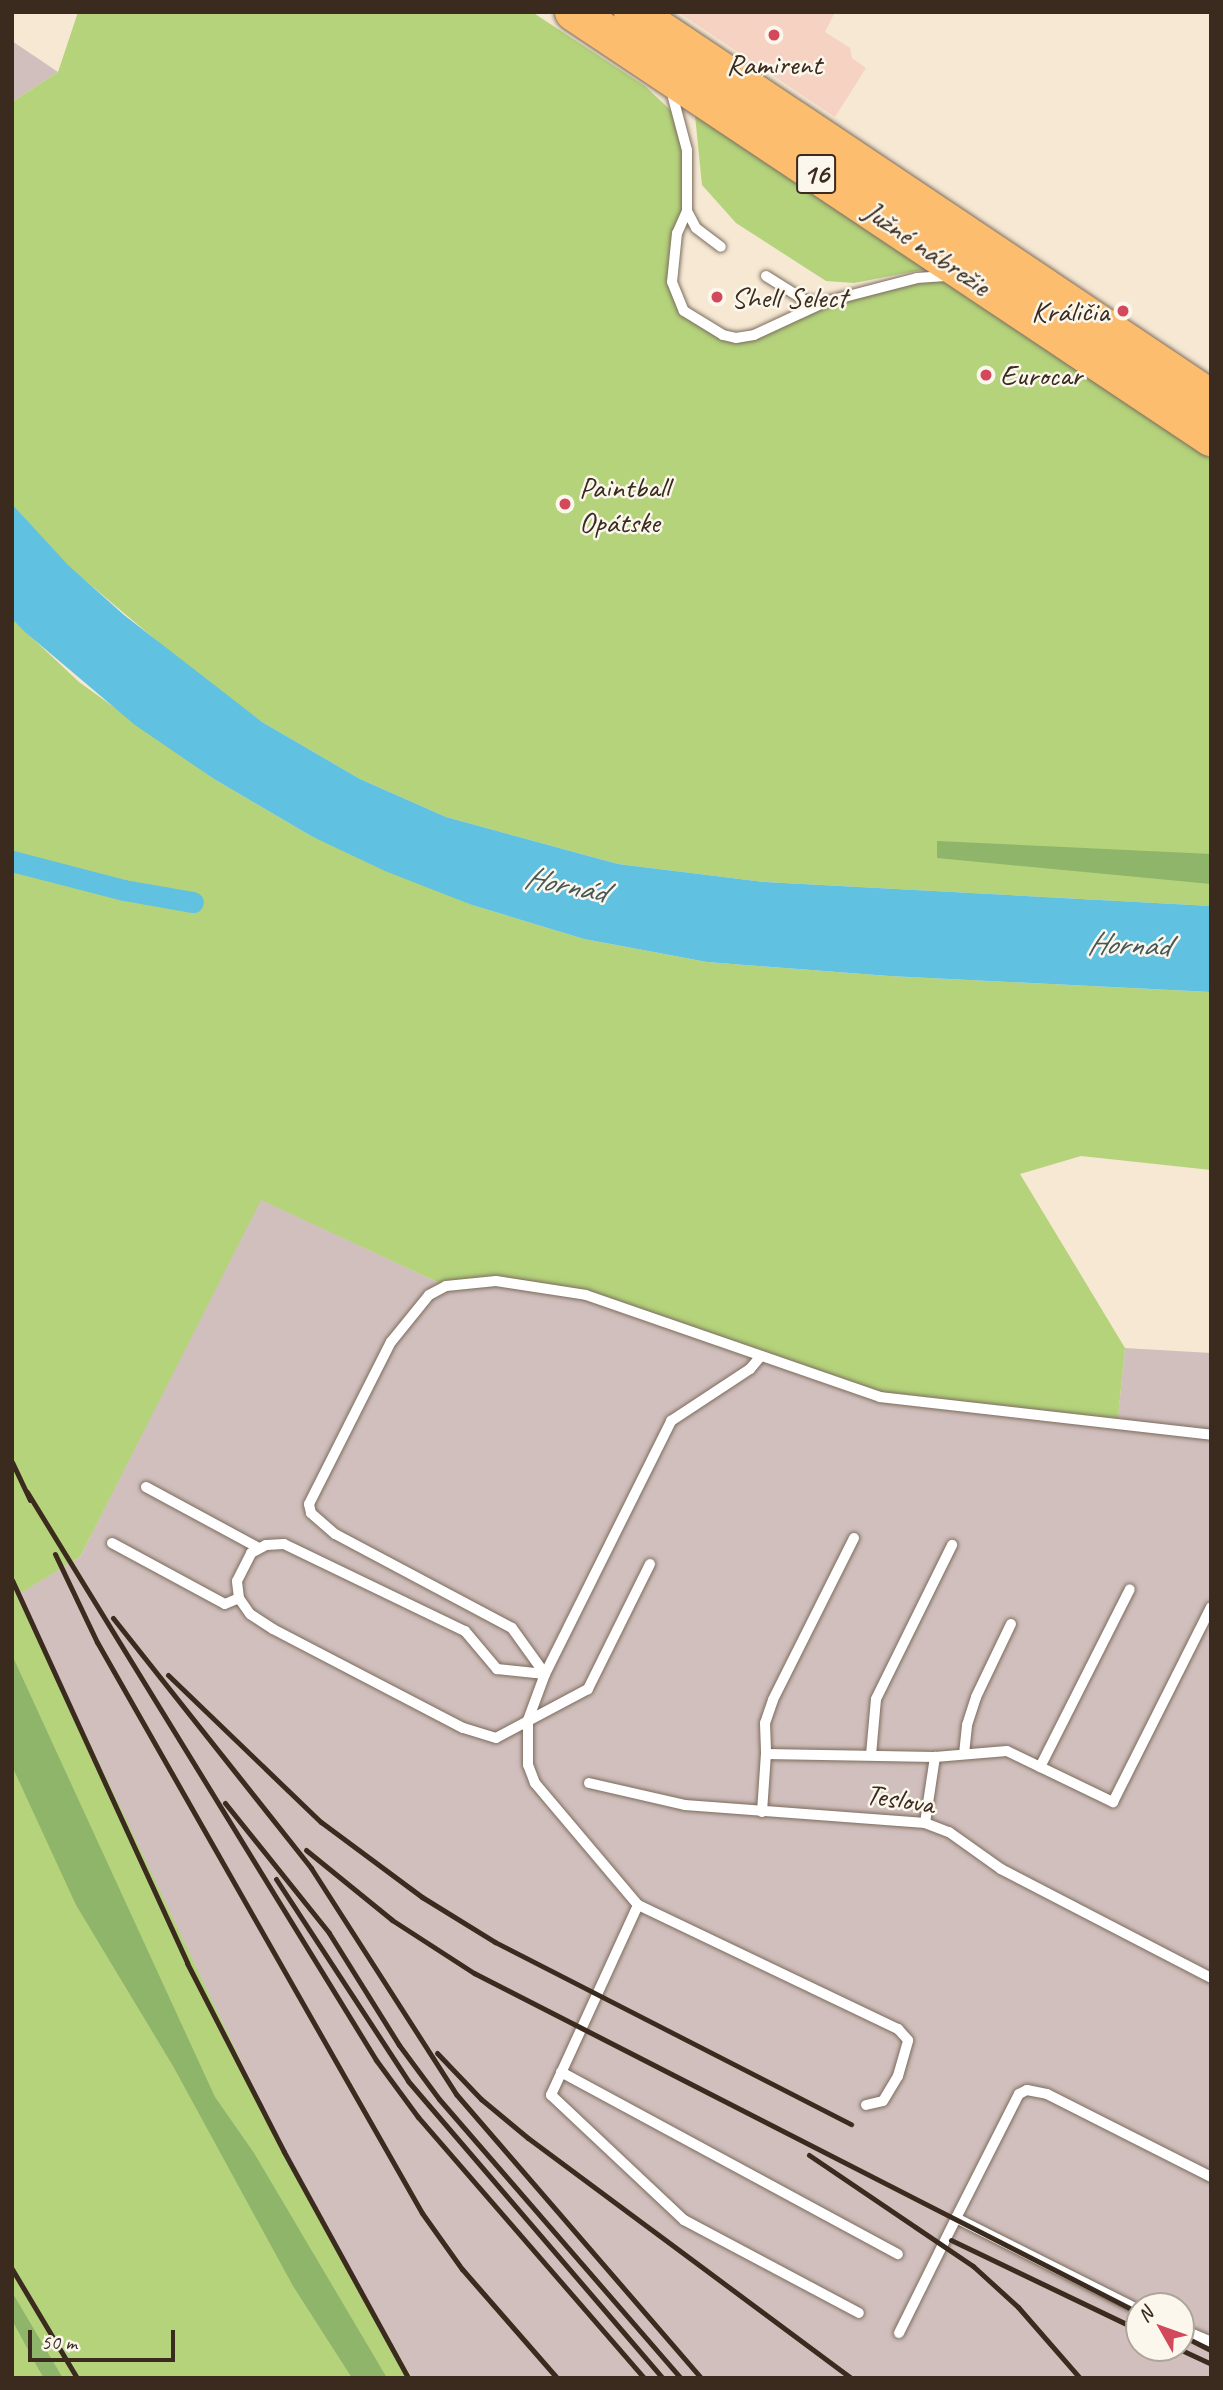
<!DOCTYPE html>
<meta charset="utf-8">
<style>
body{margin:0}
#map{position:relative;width:1223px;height:2390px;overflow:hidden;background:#f6e8d3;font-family:Caveat,sans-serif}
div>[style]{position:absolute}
.built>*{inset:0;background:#f6d2c3}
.industrial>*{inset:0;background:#d1bfbd}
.green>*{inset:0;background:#b4d37b}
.forest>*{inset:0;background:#8fb56b}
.water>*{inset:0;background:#61c1e0}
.canal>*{height:21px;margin:-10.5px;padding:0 10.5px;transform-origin:10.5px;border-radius:10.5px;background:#61c1e0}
.roads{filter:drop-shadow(0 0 2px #7c6c5d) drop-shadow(0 0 2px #7c6c5d)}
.lane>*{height:10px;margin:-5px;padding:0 5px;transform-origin:5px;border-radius:5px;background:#fff}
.highway>*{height:38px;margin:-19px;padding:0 19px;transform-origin:19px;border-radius:19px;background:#fcbd6f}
.rail>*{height:5px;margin:-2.5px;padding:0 2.5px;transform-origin:2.5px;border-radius:2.5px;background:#3b2a1e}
.dots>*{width:19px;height:19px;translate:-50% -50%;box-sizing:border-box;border:4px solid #fbf7ec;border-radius:50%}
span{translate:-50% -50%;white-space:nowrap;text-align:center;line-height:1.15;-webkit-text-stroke:5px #fbf7ec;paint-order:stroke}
.shield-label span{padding:2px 5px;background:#fbf7ec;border:2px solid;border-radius:5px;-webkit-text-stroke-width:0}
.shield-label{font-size:28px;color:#3b2a1e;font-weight:700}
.poi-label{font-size:30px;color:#3b2a1e}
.left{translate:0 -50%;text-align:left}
.right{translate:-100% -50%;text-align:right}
.street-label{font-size:30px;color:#3b2a1e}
.water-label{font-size:32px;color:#465758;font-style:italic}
.frame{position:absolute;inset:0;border:14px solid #3b2a1e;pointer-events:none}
.north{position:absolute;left:1125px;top:2292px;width:70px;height:70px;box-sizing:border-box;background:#fbf7ec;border:2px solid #aea59a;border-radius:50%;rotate:310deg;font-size:19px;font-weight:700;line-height:28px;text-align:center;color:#3b2a1e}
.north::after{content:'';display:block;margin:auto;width:24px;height:32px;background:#d1495b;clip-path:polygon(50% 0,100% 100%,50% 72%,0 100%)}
.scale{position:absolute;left:28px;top:2330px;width:147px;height:32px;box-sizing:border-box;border:4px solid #3b2a1e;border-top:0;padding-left:9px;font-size:21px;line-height:24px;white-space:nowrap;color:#3b2a1e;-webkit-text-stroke:5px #fbf7ec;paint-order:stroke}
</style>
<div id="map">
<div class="built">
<i style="clip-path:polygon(678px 12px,835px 12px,825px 32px,850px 48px,852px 58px,866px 68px,835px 117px)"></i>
</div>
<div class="industrial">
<i style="clip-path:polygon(12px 41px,58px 72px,12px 102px)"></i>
<i style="clip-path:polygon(evenodd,260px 1199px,446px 1286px,496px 1281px,546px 1287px,1117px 1426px,1125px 1348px,1211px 1353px,1211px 2378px,412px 2378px,284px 2152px,18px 1594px,80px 1557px,260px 1199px,1139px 2306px,1181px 2306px,1181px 2348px,1139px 2348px,1139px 2306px)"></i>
</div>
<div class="green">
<i style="clip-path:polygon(78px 12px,532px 12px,645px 86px,683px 122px,687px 211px,672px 282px,684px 311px,736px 338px,825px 302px,940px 275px,1211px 459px,1211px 906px,765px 882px,618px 864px,446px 817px,360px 779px,262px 722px,194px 672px,68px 566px,12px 504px,12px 102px,58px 72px)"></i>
<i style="clip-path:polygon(695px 115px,927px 269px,854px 283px,826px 281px,736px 223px,702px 185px)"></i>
<i style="clip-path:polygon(12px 619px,79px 682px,214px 779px,311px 836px,472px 905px,584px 939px,707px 962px,889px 976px,1211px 992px,1211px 1170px,1081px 1156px,1020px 1174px,1125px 1348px,1117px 1427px,921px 1405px,586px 1295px,496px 1281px,446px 1286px,261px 1200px,80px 1557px,19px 1594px,284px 2152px,412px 2378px,12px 2378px)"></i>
</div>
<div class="forest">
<i style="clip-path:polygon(937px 841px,1211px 854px,1211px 884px,937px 858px)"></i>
<i style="clip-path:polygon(12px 1655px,215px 2097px,254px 2153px,387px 2378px,352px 2378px,293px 2286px,173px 2066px,76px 1905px,12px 1766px)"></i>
<i style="clip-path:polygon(12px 2292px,61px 2375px,63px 2378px,44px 2378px,39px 2370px,12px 2320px)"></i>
</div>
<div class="water">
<i style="clip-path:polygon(12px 504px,68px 565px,124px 615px,262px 722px,360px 779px,446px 817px,618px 864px,765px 882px,1211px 906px,1211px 992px,889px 976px,707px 962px,584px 939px,472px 905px,385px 871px,311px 836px,214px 779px,135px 725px,25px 632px,12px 619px)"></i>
</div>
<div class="canal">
<i style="left:12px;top:861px;width:116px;rotate:14.5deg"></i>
<i style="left:124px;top:890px;width:70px;rotate:9.9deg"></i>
</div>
<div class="roads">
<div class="lane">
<i style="left:671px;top:90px;width:62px;rotate:75.1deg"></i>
<i style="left:687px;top:150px;width:61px;rotate:90deg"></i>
<i style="left:687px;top:211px;width:19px;rotate:62deg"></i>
<i style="left:696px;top:228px;width:31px;rotate:37deg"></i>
<i style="left:687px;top:211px;width:24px;rotate:114deg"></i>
<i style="left:677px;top:233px;width:49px;rotate:95.8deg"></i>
<i style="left:672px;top:282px;width:31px;rotate:68deg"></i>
<i style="left:684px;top:311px;width:46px;rotate:31.6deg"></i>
<i style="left:723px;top:335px;width:13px;rotate:13deg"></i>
<i style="left:736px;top:338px;width:18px;rotate:-9deg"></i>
<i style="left:754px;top:335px;width:78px;rotate:-24.9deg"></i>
<i style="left:766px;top:276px;width:47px;rotate:32deg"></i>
<i style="left:806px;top:301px;width:19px;rotate:3deg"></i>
<i style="left:825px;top:302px;width:95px;rotate:-14.6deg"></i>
<i style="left:917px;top:278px;width:32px;rotate:-4deg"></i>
<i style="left:146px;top:1487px;width:128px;rotate:28.4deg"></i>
<i style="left:854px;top:1538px;width:181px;rotate:116.6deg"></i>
<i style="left:773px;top:1700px;width:24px;rotate:109deg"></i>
<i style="left:765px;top:1723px;width:31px;rotate:88deg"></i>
<i style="left:766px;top:1754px;width:169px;rotate:1deg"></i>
<i style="left:112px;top:1543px;width:128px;rotate:28.4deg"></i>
<i style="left:225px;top:1604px;width:15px;rotate:-23deg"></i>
<i style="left:650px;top:1564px;width:140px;rotate:116.4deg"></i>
<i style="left:588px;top:1689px;width:104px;rotate:152deg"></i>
<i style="left:496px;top:1738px;width:34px;rotate:-163deg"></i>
<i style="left:463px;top:1728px;width:214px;rotate:-152.5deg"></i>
<i style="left:273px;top:1629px;width:27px;rotate:-147deg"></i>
<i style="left:250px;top:1614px;width:19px;rotate:-125deg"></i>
<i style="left:239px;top:1598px;width:17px;rotate:-97deg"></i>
<i style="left:237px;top:1581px;width:31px;rotate:-63deg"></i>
<i style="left:251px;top:1553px;width:17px;rotate:-28deg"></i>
<i style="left:266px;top:1545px;width:18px;rotate:-3deg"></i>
<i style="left:284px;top:1544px;width:201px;rotate:25.7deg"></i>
<i style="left:465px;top:1631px;width:50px;rotate:49.9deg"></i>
<i style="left:497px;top:1669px;width:48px;rotate:5.9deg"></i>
<i style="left:545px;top:1674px;width:283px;rotate:-63.5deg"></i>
<i style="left:671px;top:1421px;width:95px;rotate:-33.4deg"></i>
<i style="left:750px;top:1369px;width:17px;rotate:-50deg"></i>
<i style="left:964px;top:1754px;width:29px;rotate:-84deg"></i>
<i style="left:967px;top:1725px;width:29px;rotate:-72deg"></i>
<i style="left:976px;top:1697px;width:81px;rotate:-64.4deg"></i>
<i style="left:871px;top:1755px;width:56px;rotate:-84.9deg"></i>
<i style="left:876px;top:1699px;width:172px;rotate:-63.7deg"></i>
<i style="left:1040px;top:1767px;width:199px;rotate:-63.2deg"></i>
<i style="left:589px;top:1783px;width:98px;rotate:12.9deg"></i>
<i style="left:685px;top:1805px;width:241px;rotate:4.3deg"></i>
<i style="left:925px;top:1823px;width:26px;rotate:21deg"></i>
<i style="left:949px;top:1832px;width:64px;rotate:35.4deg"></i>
<i style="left:1001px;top:1869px;width:237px;rotate:27.4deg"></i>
<i style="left:762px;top:1812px;width:58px;rotate:-86.1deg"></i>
<i style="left:925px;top:1823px;width:67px;rotate:-81.4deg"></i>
<i style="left:935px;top:1757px;width:72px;rotate:-4.8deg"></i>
<i style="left:1007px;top:1751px;width:118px;rotate:25.7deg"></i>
<i style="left:1113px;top:1802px;width:218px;rotate:-63.3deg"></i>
<i style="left:638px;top:1905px;width:209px;rotate:114.6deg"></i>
<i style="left:551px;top:2095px;width:183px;rotate:43.2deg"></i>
<i style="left:684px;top:2220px;width:198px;rotate:28deg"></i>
<i style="left:561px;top:2072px;width:383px;rotate:28.4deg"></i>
<i style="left:866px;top:2105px;width:17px;rotate:-13deg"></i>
<i style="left:883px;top:2101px;width:29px;rotate:-59deg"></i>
<i style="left:898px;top:2076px;width:37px;rotate:-74deg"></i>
<i style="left:908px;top:2040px;width:15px;rotate:-132deg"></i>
<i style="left:898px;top:2029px;width:288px;rotate:-154.5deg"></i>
<i style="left:638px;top:1905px;width:160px;rotate:-130.2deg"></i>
<i style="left:535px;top:1783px;width:19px;rotate:-111deg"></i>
<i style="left:528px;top:1765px;width:45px;rotate:-90deg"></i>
<i style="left:528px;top:1720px;width:49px;rotate:-69.7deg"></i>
<i style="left:545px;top:1674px;width:57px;rotate:-125.7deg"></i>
<i style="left:512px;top:1628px;width:200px;rotate:-152deg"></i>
<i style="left:335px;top:1534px;width:32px;rotate:-139deg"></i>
<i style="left:311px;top:1513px;width:9px;rotate:-103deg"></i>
<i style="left:309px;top:1504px;width:182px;rotate:-63.2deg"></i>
<i style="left:391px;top:1342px;width:60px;rotate:-51deg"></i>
<i style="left:429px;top:1295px;width:19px;rotate:-28deg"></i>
<i style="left:446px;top:1286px;width:50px;rotate:-5.7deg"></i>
<i style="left:496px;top:1281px;width:91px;rotate:8.8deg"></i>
<i style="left:586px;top:1295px;width:311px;rotate:19.1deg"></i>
<i style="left:880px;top:1397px;width:333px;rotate:6.5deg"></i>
<i style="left:1139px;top:2310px;width:205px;rotate:-153.3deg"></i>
<i style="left:956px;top:2218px;width:139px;rotate:-63.1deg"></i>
<i style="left:1019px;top:2094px;width:9px;rotate:-27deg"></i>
<i style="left:1027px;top:2090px;width:20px;rotate:11deg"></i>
<i style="left:1047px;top:2094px;width:184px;rotate:26.8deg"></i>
<i style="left:1181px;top:2329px;width:33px;rotate:23deg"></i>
<i style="left:899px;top:2333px;width:128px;rotate:-63.6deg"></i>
</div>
<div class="highway">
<i style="left:574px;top:12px;width:766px;rotate:33.71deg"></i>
<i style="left:633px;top:12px;width:696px;rotate:33.8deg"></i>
</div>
</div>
<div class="rail">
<i style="left:12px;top:1462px;width:42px;rotate:64.7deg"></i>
<i style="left:27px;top:1492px;width:667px;rotate:58.43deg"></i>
<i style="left:376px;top:2060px;width:71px;rotate:53.6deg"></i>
<i style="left:418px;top:2117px;width:345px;rotate:49.1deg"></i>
<i style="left:55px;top:1554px;width:98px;rotate:64.5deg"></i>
<i style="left:97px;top:1642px;width:657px;rotate:60.35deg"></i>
<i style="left:422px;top:2213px;width:69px;rotate:54.5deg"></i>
<i style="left:462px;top:2269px;width:145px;rotate:48.9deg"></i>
<i style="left:12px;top:1580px;width:421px;rotate:65.4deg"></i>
<i style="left:187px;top:1963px;width:212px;rotate:62.8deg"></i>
<i style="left:284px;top:2152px;width:258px;rotate:61.2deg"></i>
<i style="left:113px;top:1618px;width:319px;rotate:51.6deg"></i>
<i style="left:311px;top:1868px;width:269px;rotate:57.3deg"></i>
<i style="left:456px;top:2094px;width:375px;rotate:49.2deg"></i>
<i style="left:168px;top:1675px;width:212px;rotate:43.9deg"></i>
<i style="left:321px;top:1822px;width:126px;rotate:36.6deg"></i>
<i style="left:422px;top:1897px;width:86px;rotate:31.7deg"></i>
<i style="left:495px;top:1942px;width:400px;rotate:27.1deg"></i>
<i style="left:225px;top:1803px;width:166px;rotate:51.3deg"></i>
<i style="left:329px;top:1933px;width:132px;rotate:58deg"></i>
<i style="left:399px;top:2045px;width:67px;rotate:53.5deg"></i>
<i style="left:439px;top:2099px;width:369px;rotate:49.1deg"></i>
<i style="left:306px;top:1850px;width:111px;rotate:39.1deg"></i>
<i style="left:392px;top:1920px;width:98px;rotate:32.9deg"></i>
<i style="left:474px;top:1973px;width:747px;rotate:27.08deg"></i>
<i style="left:276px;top:1879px;width:241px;rotate:56.8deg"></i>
<i style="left:408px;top:2081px;width:391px;rotate:49.4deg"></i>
<i style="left:437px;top:2053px;width:64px;rotate:46.3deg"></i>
<i style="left:481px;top:2099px;width:61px;rotate:39.7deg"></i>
<i style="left:528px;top:2138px;width:402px;rotate:36.6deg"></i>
<i style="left:809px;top:2155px;width:198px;rotate:34.1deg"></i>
<i style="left:973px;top:2266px;width:61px;rotate:42.3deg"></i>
<i style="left:1018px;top:2307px;width:94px;rotate:48.9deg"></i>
<i style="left:951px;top:2240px;width:208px;rotate:25.6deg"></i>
<i style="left:12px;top:2269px;width:127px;rotate:59.2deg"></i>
<i style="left:1181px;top:2335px;width:34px;rotate:27deg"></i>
<i style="left:1177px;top:2348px;width:38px;rotate:25deg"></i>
</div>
<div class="dots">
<i style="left:774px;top:35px;background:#d1495b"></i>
<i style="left:717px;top:297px;background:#d1495b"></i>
<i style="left:1123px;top:311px;background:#d1495b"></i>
<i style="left:986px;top:375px;background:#d1495b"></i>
<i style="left:565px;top:504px;background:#d1495b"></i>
</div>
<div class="shield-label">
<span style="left:816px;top:174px">16</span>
</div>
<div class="poi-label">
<span style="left:774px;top:64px">Ramirent</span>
<span class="left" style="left:731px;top:297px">Shell Select</span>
<span class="right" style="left:1109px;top:311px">Králičia</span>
<span class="left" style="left:1000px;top:375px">Eurocar</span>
<span class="left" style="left:579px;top:504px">Paintball<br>Opátske</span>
</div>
<div class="street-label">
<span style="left:927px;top:248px;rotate:34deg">Južné nábrežie</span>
<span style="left:900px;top:1799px;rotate:9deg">Teslova</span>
</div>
<div class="water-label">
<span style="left:565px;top:885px;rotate:11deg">Hornád</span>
<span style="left:1128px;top:945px;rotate:2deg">Hornád</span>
</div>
<div class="frame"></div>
<div class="north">N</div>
<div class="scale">50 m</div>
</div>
